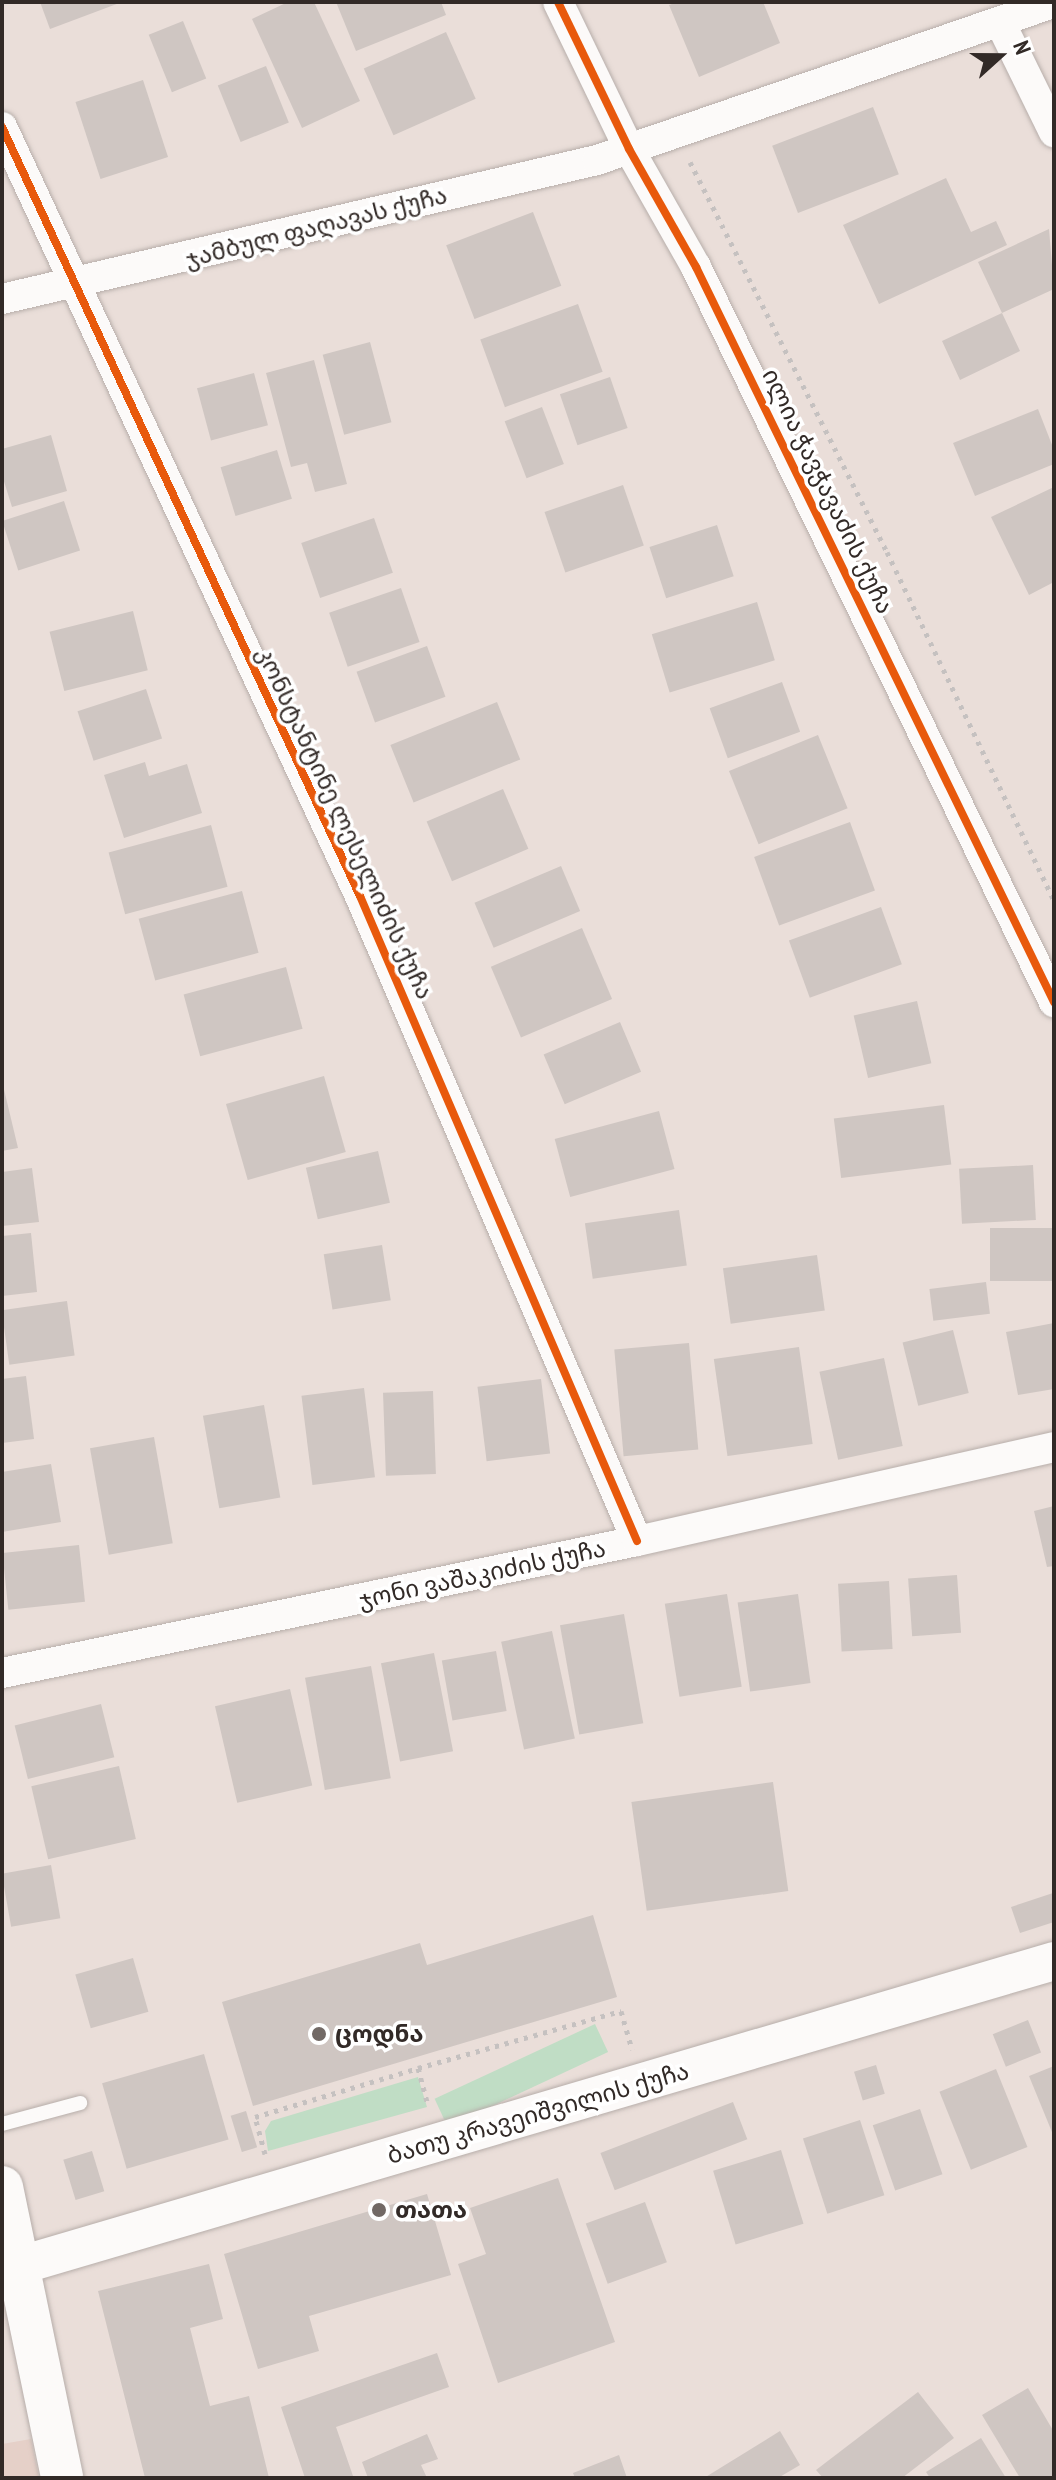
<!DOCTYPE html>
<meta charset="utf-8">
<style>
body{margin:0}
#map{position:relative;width:1056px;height:2480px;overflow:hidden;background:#eaded9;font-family:"PT Sans Narrow","Noto Sans Georgian",sans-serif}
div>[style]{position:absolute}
.built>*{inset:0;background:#e5d0c8}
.green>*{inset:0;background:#c0ddc5;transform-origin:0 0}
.building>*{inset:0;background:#cfc6c2;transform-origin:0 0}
.path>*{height:5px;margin-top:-2.5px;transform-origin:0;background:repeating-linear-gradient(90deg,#c5c1c0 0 4px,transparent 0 10px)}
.roads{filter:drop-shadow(0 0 2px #b7aeaa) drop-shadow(0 0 2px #b7aeaa)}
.service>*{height:14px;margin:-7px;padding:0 7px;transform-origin:7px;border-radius:7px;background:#fcfaf9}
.minor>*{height:30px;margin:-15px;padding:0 15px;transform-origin:15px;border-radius:15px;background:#fcfaf9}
.tertiary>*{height:38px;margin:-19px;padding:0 19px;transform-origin:19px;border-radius:19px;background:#fcfaf9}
.secondary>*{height:42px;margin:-21px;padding:0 21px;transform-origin:21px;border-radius:21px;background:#fcfaf9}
.cycleway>*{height:8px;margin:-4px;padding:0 4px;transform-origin:4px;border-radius:4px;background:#e8590c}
.dots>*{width:22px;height:22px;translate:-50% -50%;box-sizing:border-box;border:4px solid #fff;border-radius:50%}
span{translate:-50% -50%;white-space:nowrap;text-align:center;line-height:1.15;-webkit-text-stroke:7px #fff;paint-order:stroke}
.street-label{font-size:24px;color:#322a27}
.poi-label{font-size:24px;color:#322a27;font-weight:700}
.left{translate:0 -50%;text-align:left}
.frame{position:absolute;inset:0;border:4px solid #322a27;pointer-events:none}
.north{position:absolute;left:960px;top:16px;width:80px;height:80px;-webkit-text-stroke:6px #fff;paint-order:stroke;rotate:69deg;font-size:22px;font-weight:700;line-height:32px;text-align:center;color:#322a27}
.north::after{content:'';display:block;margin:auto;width:28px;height:36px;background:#322a27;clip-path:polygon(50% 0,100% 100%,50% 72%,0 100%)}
</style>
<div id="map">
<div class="built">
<i style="clip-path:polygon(31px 2439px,39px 2478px,2px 2478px,2px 2444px)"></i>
</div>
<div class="green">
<i style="left:595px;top:2024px;width:31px;height:177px;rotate:65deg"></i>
<i style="clip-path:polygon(418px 2077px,427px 2107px,268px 2151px,265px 2131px,271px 2121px)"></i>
</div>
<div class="building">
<i style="clip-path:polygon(40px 2px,122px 2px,50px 29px)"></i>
<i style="clip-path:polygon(288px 2px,314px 2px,360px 101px,302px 128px,252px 19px)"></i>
<i style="clip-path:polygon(336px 2px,441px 2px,446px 15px,356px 51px)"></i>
<i style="clip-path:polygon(678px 2px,763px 2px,780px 43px,699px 77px,669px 5px)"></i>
<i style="left:183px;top:21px;width:62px;height:37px;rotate:68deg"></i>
<i style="left:446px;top:32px;width:73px;height:90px;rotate:66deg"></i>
<i style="left:266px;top:66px;width:61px;height:52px;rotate:68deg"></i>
<i style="left:143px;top:80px;width:81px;height:71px;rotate:72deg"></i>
<i style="left:873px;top:107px;width:72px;height:108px;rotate:69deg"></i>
<i style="clip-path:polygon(946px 178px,971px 232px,996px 221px,1007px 245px,879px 304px,843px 225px)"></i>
<i style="left:533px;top:212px;width:79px;height:93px;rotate:69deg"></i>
<i style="clip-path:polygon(1049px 229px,1054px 289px,1002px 313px,1020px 351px,960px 380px,942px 341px,1002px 313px,978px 262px)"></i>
<i style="left:578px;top:304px;width:72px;height:104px;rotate:70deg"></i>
<i style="left:370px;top:342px;width:83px;height:49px;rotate:75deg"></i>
<i style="clip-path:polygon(314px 360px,347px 484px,315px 492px,307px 463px,291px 467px,266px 373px)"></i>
<i style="left:254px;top:373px;width:54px;height:59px;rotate:75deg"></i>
<i style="left:610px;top:377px;width:54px;height:53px;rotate:71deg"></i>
<i style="left:542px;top:407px;width:61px;height:40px;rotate:69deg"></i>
<i style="clip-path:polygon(1038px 409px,1054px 450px,1054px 464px,975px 496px,953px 443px)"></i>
<i style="clip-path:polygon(51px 435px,67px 491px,12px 507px,2px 475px,2px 449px)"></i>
<i style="left:277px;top:450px;width:51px;height:59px;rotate:73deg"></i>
<i style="left:623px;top:485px;width:64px;height:83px;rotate:71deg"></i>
<i style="clip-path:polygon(1054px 487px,1054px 582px,1029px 595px,991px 517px)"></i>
<i style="left:64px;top:501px;width:52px;height:65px;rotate:72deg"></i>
<i style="left:374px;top:518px;width:58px;height:77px;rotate:71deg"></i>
<i style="left:717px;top:525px;width:54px;height:71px;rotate:72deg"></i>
<i style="left:401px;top:588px;width:57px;height:76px;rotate:71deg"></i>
<i style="left:757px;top:602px;width:61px;height:110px;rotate:73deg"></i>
<i style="left:133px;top:611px;width:61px;height:86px;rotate:76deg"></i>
<i style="left:427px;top:646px;width:54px;height:75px;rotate:70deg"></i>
<i style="left:782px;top:682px;width:53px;height:77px;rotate:70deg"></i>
<i style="left:146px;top:689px;width:52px;height:72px;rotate:72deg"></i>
<i style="left:497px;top:702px;width:62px;height:115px;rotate:68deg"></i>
<i style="left:818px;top:735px;width:79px;height:96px;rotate:68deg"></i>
<i style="clip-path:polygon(145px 762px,149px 776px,187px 764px,202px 813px,124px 838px,104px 775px)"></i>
<i style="left:503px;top:789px;width:65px;height:83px;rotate:67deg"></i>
<i style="left:850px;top:822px;width:73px;height:102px;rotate:70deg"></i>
<i style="left:211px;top:825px;width:64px;height:106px;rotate:75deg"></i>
<i style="left:561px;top:866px;width:49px;height:94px;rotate:67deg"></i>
<i style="left:242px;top:891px;width:64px;height:107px;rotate:75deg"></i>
<i style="left:881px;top:907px;width:61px;height:98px;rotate:70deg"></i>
<i style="left:582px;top:928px;width:77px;height:99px;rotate:67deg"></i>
<i style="left:286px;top:967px;width:64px;height:106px;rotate:75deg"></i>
<i style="left:917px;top:1001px;width:64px;height:65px;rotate:77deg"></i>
<i style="left:620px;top:1022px;width:54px;height:83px;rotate:67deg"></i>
<i style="left:324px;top:1076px;width:79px;height:102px;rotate:74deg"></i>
<i style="clip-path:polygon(2px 1081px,18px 1148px,2px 1151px)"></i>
<i style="left:944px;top:1105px;width:60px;height:111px;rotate:83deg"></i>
<i style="left:659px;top:1111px;width:60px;height:108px;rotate:75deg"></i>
<i style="left:378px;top:1151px;width:53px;height:74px;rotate:77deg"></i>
<i style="left:1033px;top:1165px;width:55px;height:74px;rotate:87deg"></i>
<i style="clip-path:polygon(32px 1168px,39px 1222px,2px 1226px,2px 1172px)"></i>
<i style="left:679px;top:1210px;width:56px;height:95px;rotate:82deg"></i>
<i style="left:1054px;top:1228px;width:53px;height:64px;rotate:90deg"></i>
<i style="clip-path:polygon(31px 1233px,37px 1292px,2px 1296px,2px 1236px)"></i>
<i style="left:382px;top:1245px;width:56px;height:59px;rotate:81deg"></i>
<i style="left:817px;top:1255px;width:56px;height:95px;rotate:82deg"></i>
<i style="left:986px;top:1282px;width:32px;height:57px;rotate:83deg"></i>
<i style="left:67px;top:1301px;width:55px;height:66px;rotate:82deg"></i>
<i style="clip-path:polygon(1054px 1323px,1054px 1389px,1018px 1395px,1006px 1332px)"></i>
<i style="left:953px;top:1330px;width:65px;height:52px;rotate:76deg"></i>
<i style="left:689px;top:1343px;width:107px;height:75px;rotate:85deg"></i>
<i style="left:799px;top:1347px;width:98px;height:86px;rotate:82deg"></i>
<i style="left:884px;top:1358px;width:90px;height:66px;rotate:78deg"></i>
<i style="clip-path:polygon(26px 1376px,34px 1439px,2px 1443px,2px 1379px)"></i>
<i style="left:541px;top:1379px;width:75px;height:64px;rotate:83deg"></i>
<i style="left:364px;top:1388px;width:90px;height:63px;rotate:83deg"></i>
<i style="left:433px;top:1391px;width:83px;height:50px;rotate:88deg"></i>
<i style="left:264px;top:1405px;width:94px;height:62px;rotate:80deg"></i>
<i style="left:154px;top:1437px;width:108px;height:65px;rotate:80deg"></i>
<i style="clip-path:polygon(51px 1464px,61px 1522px,2px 1532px,2px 1472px)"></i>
<i style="clip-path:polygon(1054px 1506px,1054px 1566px,1047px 1567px,1034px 1511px)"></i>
<i style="left:79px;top:1545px;width:57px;height:77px;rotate:84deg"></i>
<i style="left:957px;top:1575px;width:58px;height:49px;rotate:86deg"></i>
<i style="left:889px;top:1581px;width:68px;height:51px;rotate:87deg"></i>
<i style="left:727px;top:1594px;width:94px;height:63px;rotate:81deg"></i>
<i style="left:798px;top:1594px;width:90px;height:61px;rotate:82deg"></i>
<i style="left:624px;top:1614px;width:111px;height:65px;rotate:80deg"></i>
<i style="left:552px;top:1631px;width:110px;height:52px;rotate:78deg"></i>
<i style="left:496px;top:1651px;width:61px;height:55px;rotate:80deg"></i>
<i style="left:434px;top:1653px;width:100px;height:54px;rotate:79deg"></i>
<i style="left:371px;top:1666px;width:114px;height:67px;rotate:80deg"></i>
<i style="left:290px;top:1689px;width:99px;height:77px;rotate:77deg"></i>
<i style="left:101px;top:1704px;width:55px;height:89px;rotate:76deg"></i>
<i style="left:119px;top:1766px;width:75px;height:90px;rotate:77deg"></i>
<i style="left:773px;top:1782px;width:110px;height:143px;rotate:82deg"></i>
<i style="left:51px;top:1865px;width:54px;height:50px;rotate:80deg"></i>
<i style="clip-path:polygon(1053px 1893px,1054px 1922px,1020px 1933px,1011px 1907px)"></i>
<i style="clip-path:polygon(593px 1915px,617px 1997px,253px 2106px,222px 2002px,420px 1943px,427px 1965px)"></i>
<i style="left:133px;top:1958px;width:56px;height:60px;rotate:74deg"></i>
<i style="left:1028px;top:2020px;width:35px;height:38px;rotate:68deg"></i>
<i style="left:204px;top:2054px;width:89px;height:106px;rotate:74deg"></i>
<i style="left:876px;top:2065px;width:30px;height:23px;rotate:73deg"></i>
<i style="clip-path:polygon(1054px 2066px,1054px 2137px,1029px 2076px)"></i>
<i style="left:996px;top:2069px;width:84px;height:61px;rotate:68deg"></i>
<i style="left:733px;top:2102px;width:40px;height:142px;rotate:69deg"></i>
<i style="left:920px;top:2109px;width:69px;height:50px;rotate:71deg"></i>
<i style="left:246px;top:2111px;width:38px;height:16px;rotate:73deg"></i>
<i style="left:860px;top:2120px;width:79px;height:60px;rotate:72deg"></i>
<i style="left:781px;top:2150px;width:77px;height:71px;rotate:73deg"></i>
<i style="left:92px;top:2151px;width:42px;height:30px;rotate:73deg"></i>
<i style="clip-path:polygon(558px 2178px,615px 2342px,498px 2383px,458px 2264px,486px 2254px,470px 2208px)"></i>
<i style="clip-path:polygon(427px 2194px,451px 2275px,309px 2316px,319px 2351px,258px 2369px,224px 2254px)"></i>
<i style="left:645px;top:2202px;width:64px;height:63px;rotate:70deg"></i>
<i style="clip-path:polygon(209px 2264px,223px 2319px,190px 2328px,210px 2406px,249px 2396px,269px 2478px,145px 2478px,98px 2291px)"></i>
<i style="clip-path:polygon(437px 2353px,449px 2387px,336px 2427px,353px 2476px,305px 2478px,281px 2407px)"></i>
<i style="clip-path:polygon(1028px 2388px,1054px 2432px,1052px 2478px,1020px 2478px,982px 2415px)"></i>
<i style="clip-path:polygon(918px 2392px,954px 2438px,902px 2478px,823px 2478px,816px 2470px)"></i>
<i style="clip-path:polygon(780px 2431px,800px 2465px,778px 2478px,704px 2478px)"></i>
<i style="clip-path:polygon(427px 2434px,438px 2459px,421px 2465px,427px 2478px,368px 2478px,362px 2462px)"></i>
<i style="clip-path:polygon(981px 2438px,1006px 2478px,930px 2478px,926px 2472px)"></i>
<i style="clip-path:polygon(619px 2455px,627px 2478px,575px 2478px,573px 2473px)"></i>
</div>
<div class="path">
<i style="left:690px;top:162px;width:437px;rotate:63.2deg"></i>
<i style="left:887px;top:552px;width:386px;rotate:64.4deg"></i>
<i style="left:418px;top:2068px;width:39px;rotate:75deg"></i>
<i style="left:265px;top:2154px;width:38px;rotate:-105deg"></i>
<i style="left:255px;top:2117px;width:170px;rotate:-16.7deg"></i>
<i style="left:418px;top:2068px;width:211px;rotate:-15.7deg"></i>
<i style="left:621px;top:2011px;width:40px;rotate:74deg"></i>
</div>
<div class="roads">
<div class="service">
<i style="left:2px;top:2124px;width:81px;rotate:-15.1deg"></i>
</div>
<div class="minor">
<i style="left:558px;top:2px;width:163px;rotate:64.2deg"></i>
<i style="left:629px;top:149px;width:136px;rotate:60.4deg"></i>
<i style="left:696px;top:267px;width:818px;rotate:64.03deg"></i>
<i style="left:1000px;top:22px;width:123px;rotate:63.9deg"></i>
<i style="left:2px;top:127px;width:848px;rotate:65.04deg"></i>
<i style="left:360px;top:896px;width:702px;rotate:66.76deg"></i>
<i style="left:2px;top:299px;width:611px;rotate:-13.15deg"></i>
<i style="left:597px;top:160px;width:483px;rotate:-19deg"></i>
<i style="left:2px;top:1673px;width:649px;rotate:-11.74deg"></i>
<i style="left:637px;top:1541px;width:427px;rotate:-12.7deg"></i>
</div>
<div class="tertiary">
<i style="left:21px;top:2265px;width:1077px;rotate:-16.4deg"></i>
</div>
<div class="secondary">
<i style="left:2px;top:2187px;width:297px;rotate:78.3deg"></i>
</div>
</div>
<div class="cycleway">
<i style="left:558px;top:2px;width:163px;rotate:64.2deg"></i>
<i style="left:629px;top:149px;width:136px;rotate:60.4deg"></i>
<i style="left:696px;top:267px;width:818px;rotate:64.03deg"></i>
<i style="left:2px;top:127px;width:848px;rotate:65.04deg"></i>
<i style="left:360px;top:896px;width:702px;rotate:66.76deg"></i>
</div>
<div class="dots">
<i style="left:319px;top:2034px;background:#726965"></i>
<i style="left:379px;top:2210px;background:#726965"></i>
</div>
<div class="street-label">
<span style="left:316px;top:227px;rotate:-14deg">ჯამბულ ფაღავას ქუჩა</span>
<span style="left:828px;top:491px;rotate:64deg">ილია ჭავჭავაძის ქუჩა</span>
<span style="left:345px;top:823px;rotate:65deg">კონსტანტინე ლესელიძის ქუჩა</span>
<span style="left:482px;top:1574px;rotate:-12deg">ჯონი ვაშაკიძის ქუჩა</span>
<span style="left:538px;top:2113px;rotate:-16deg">ბათუ კრავეიშვილის ქუჩა</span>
</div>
<div class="poi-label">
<span class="left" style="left:335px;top:2034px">ცოდნა</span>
<span class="left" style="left:395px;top:2210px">თათა</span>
</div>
<div class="frame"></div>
<div class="north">N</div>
</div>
